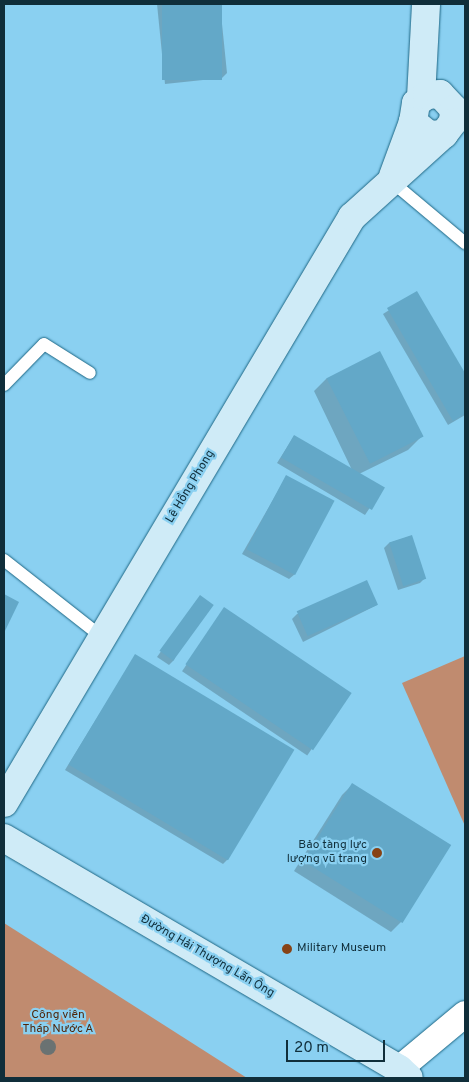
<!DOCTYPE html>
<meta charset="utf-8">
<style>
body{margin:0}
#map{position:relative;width:469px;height:1082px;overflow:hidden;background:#8ad0f1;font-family:Overpass,sans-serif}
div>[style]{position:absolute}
.green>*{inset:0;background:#c08b6f}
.shadow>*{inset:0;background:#0003;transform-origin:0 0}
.building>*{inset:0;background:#63a8c8;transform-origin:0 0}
.roads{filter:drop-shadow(0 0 1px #1e6785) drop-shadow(0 0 1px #1e6785)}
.lane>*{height:12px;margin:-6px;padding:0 6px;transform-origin:6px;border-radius:6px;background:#fff}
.street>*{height:26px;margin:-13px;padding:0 13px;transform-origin:13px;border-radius:13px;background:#fff}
.secondary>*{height:28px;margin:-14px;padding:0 14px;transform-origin:14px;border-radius:14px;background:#cfebf7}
.trees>*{width:16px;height:16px;margin:-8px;border-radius:50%;background:#6a7272}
.dots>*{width:14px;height:14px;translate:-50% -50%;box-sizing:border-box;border:2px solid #8ad0f1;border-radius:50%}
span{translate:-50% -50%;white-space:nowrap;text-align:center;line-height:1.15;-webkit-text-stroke:4.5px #8ad0f1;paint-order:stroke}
.street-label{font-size:12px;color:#102e3a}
.poi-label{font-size:12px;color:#102e3a}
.right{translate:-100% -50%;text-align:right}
.left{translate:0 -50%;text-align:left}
.park-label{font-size:12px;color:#4f260b}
.frame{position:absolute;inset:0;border:5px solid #102e3a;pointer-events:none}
.scale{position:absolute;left:286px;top:1040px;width:99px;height:22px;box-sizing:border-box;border:2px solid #102e3a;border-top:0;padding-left:6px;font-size:15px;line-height:18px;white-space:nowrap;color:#102e3a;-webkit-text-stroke:4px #8ad0f1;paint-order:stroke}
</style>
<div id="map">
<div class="green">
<i style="clip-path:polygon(465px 656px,465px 826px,402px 683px)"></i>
<i style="clip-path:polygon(4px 923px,247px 1078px,4px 1078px)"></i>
</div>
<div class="shadow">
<i style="clip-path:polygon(157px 4px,220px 4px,227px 73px,222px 78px,165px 84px)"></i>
<i style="clip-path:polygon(416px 293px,465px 375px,465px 415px,448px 425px,383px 314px)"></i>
<i style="clip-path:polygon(327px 378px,421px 437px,408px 450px,359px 474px,383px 488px,365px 515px,277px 463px,294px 436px,352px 470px,314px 391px)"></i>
<i style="clip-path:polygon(286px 477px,295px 574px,289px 579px,242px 554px)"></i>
<i style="clip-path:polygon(411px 536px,425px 578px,420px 583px,398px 590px,384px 548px,389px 543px)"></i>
<i style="clip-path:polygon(200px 597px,174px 660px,169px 665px,157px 657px)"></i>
<i style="clip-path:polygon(377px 605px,303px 642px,292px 619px,297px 614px)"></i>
<i style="left:224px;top:609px;width:151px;height:75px;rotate:34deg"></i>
<i style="clip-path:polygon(135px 656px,228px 859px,223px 864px,65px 770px)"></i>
<i style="clip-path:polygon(352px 785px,449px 846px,401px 922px,391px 932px,294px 871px,342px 795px)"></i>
</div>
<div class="building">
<i style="left:162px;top:4px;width:60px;height:76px"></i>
<i style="clip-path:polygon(417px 291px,465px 373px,465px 414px,453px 421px,387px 308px)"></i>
<i style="left:380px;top:351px;width:96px;height:60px;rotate:63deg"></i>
<i style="left:294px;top:435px;width:105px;height:26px;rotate:30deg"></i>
<i style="left:286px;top:475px;width:55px;height:84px;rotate:28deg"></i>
<i style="left:412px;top:535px;width:46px;height:24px;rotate:72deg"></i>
<i style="left:367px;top:580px;width:27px;height:77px;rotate:66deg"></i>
<i style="clip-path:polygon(4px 594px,19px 602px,4px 633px)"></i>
<i style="left:200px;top:595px;width:17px;height:69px;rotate:36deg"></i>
<i style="left:224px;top:607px;width:154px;height:69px;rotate:34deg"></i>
<i style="left:135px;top:654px;width:186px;height:129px;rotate:31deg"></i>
<i style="left:352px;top:783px;width:117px;height:92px;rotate:32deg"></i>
</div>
<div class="roads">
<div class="lane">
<i style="left:391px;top:181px;width:97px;rotate:40deg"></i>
<i style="left:4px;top:385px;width:57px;rotate:-45.7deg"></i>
<i style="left:44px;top:344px;width:54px;rotate:32.2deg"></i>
<i style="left:4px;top:560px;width:125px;rotate:38.2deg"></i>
</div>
<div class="street">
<i style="left:399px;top:1069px;width:86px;rotate:-39.8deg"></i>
</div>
<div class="secondary">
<i style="left:421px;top:97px;width:93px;rotate:-86.9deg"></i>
<i style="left:393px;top:176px;width:58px;rotate:-69.7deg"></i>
<i style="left:413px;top:122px;width:19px;rotate:-81deg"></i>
<i style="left:416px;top:103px;width:14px;rotate:-36deg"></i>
<i style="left:427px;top:95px;width:13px;rotate:-4deg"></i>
<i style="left:440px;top:94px;width:21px;rotate:47deg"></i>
<i style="left:454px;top:109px;width:13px;rotate:94deg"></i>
<i style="left:453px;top:122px;width:15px;rotate:127deg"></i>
<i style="left:444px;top:134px;width:15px;rotate:176deg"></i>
<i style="left:429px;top:135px;width:21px;rotate:-141deg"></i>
<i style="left:4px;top:803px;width:682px;rotate:-59.3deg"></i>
<i style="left:352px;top:217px;width:124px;rotate:-42.1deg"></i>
<i style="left:4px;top:838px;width:458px;rotate:30.3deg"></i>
<i style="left:399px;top:1069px;width:13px;rotate:42deg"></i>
</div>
</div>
<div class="trees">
<i style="left:48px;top:1047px"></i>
</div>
<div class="dots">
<i style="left:377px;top:853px;background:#874316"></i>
<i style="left:287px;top:949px;background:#874316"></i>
</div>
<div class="street-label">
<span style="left:191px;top:487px;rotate:-59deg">Lê Hồng Phong</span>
<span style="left:207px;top:957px;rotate:30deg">Đường Hải Thượng Lãn Ông</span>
</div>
<div class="poi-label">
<span class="right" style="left:367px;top:853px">Bảo tàng lực<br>lượng vũ trang</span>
<span class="left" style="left:297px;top:949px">Military Museum</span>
</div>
<div class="park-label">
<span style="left:58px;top:1023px">Công viên<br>Tháp Nước A</span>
</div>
<div class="frame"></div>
<div class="scale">20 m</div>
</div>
